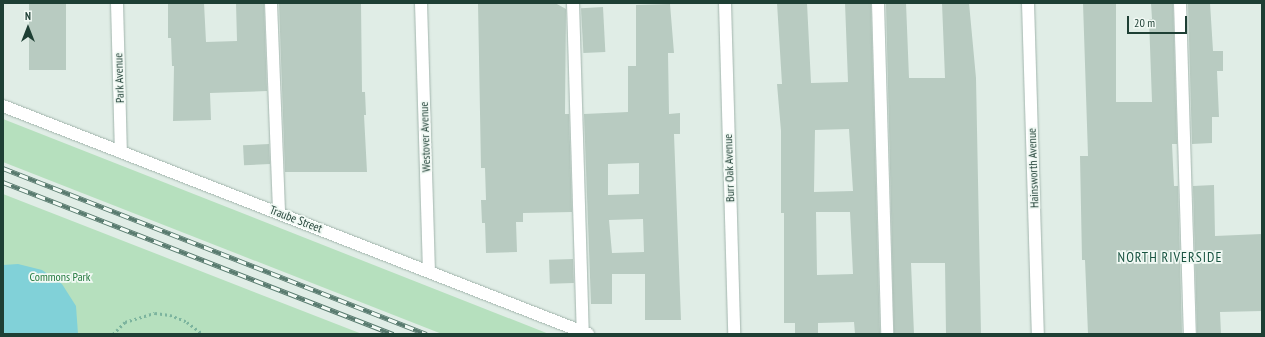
<!DOCTYPE html>
<style>
body{margin:0}
#map{position:relative;width:1265px;height:337px;overflow:hidden;background:#e0ede6;font-family:"PT Sans Narrow",sans-serif}
div>[style]{position:absolute}
.green>*{inset:0;background:#b6e0be}
.water>*{inset:0;background:#81d1d8}
.building>*{inset:0;background:#b8cbc1;transform-origin:0 0}
.path>*{height:2.5px;margin-top:-1.25px;transform-origin:0;background:repeating-linear-gradient(90deg,#7cb49e 0 2px,transparent 0 5px)}
.roads{filter:drop-shadow(0 0 1px #a2b5ad) drop-shadow(0 0 1px #a2b5ad)}
.minor>*{height:12px;margin:-6px;padding:0 6px;transform-origin:6px;border-radius:6px;background:#fff}
.rail>*{height:4.5px;margin-top:-2.25px;transform-origin:0;background:repeating-linear-gradient(90deg,#f1f9f4 0 9px,#597b6f 0 18px);box-sizing:border-box;border-block:1px solid #597b6f}
span{translate:-50% -50%;white-space:nowrap;text-align:center;line-height:1.15;-webkit-text-stroke:3.5px #f1f9f4;paint-order:stroke}
.street-label{font-size:12px;color:#1e3f34}
.park-label{font-size:12px;color:#247a3f}
.quarter-label{font-size:14px;color:#185340;letter-spacing:1px}
.frame{position:absolute;inset:0;border:4px solid #1e3f34;pointer-events:none}
.north{position:absolute;left:8px;top:8px;width:40px;height:40px;-webkit-text-stroke:3px #f1f9f4;paint-order:stroke;rotate:0deg;font-size:11px;font-weight:700;line-height:16px;text-align:center;color:#1e3f34}
.north::after{content:'';display:block;margin:auto;width:14px;height:18px;background:#1e3f34;clip-path:polygon(50% 0,100% 100%,50% 72%,0 100%)}
.scale{position:absolute;left:1127px;top:16px;width:60px;height:18px;box-sizing:border-box;border:2px solid #1e3f34;border-top:0;padding-left:5px;font-size:12px;line-height:14px;white-space:nowrap;color:#1e3f34;-webkit-text-stroke:3px #f1f9f4;paint-order:stroke}
</style>
<div id="map">
<div class="green">
<i style="clip-path:polygon(3px 119px,549px 334px,442px 334px,3px 162px)"></i>
<i style="clip-path:polygon(3px 194px,362px 334px,3px 334px)"></i>
</div>
<div class="water">
<i style="clip-path:polygon(18px 264px,42px 270px,62px 284px,76px 306px,78px 334px,3px 334px,3px 265px)"></i>
</div>
<div class="building">
<i style="left:29px;top:3px;width:37px;height:67px"></i>
<i style="clip-path:polygon(168px 3px,204px 3px,206px 42px,237px 41px,236px 3px,264px 3px,267px 91px,210px 93px,211px 120px,173px 121px,174px 66px,172px 66px,171px 38px,168px 38px)"></i>
<i style="clip-path:polygon(279px 3px,361px 3px,362px 92px,365px 92px,366px 115px,364px 115px,367px 172px,285px 172px)"></i>
<i style="clip-path:polygon(478px 3px,555px 3px,566px 9px,565px 114px,569px 114px,572px 212px,523px 213px,523px 222px,516px 222px,517px 252px,486px 253px,485px 223px,482px 223px,481px 200px,486px 200px,485px 168px,481px 168px)"></i>
<i style="clip-path:polygon(evenodd,777px 3px,807px 3px,811px 83px,848px 82px,845px 3px,871px 3px,880px 334px,855px 334px,854px 322px,818px 323px,818px 334px,795px 334px,795px 323px,784px 323px,784px 213px,781px 213px,781px 131px,777px 84px,782px 84px,777px 3px,849px 129px,853px 191px,814px 192px,815px 130px,849px 129px,777px 3px,816px 212px,850px 212px,853px 274px,817px 275px,816px 212px)"></i>
<i style="clip-path:polygon(886px 3px,906px 3px,909px 78px,945px 78px,942px 3px,969px 3px,976px 78px,981px 334px,946px 334px,945px 263px,911px 263px,914px 334px,894px 334px)"></i>
<i style="clip-path:polygon(1083px 3px,1116px 3px,1116px 102px,1152px 102px,1149px 19px,1152px 19px,1151px 3px,1173px 3px,1177px 144px,1172px 144px,1174px 186px,1178px 186px,1182px 334px,1088px 334px,1085px 260px,1082px 260px,1080px 156px,1088px 156px)"></i>
<i style="clip-path:polygon(1188px 3px,1210px 3px,1213px 51px,1223px 51px,1223px 71px,1217px 71px,1219px 117px,1212px 117px,1212px 143px,1192px 144px)"></i>
<i style="clip-path:polygon(evenodd,670px 4px,674px 53px,668px 53px,669px 114px,680px 113px,680px 134px,674px 134px,681px 320px,645px 320px,645px 274px,612px 274px,612px 304px,591px 304px,584px 114px,628px 112px,628px 66px,636px 66px,636px 5px,670px 4px,639px 163px,639px 194px,608px 195px,608px 164px,639px 163px,670px 4px,643px 219px,644px 252px,612px 253px,609px 220px,643px 219px)"></i>
<i style="left:603px;top:7px;width:45px;height:22px;rotate:87deg"></i>
<i style="left:269px;top:144px;width:20px;height:26px;rotate:87deg"></i>
<i style="clip-path:polygon(1214px 185px,1215px 236px,1262px 234px,1262px 311px,1220px 312px,1221px 334px,1197px 334px,1193px 186px)"></i>
<i style="left:573px;top:259px;width:24px;height:24px;rotate:88deg"></i>
</div>
<div class="path">
<i style="left:113px;top:334px;width:17px;rotate:-45deg"></i>
<i style="left:125px;top:322px;width:31px;rotate:-17deg"></i>
<i style="left:155px;top:313px;width:15px;rotate:8deg"></i>
<i style="left:170px;top:315px;width:18px;rotate:22deg"></i>
<i style="left:187px;top:322px;width:20px;rotate:37deg"></i>
</div>
<div class="roads">
<div class="minor">
<i style="left:117px;top:3px;width:149px;rotate:88.5deg"></i>
<i style="left:271px;top:3px;width:210px;rotate:87.8deg"></i>
<i style="left:421px;top:3px;width:267px;rotate:88.3deg"></i>
<i style="left:573px;top:3px;width:329px;rotate:88.3deg"></i>
<i style="left:725px;top:3px;width:331px;rotate:88.4deg"></i>
<i style="left:878px;top:3px;width:331px;rotate:88.4deg"></i>
<i style="left:1028px;top:3px;width:331px;rotate:88.3deg"></i>
<i style="left:1180px;top:3px;width:331px;rotate:88.3deg"></i>
<i style="left:3px;top:106px;width:628px;rotate:21.29deg"></i>
</div>
</div>
<div class="rail">
<i style="left:3px;top:168px;width:455px;rotate:21.4deg"></i>
<i style="left:3px;top:182px;width:419px;rotate:21.3deg"></i>
</div>
<div class="street-label">
<span style="left:119px;top:78px;rotate:-92deg">Park Avenue</span>
<span style="left:425px;top:137px;rotate:-92deg">Westover Avenue</span>
<span style="left:729px;top:168px;rotate:-92deg">Burr Oak Avenue</span>
<span style="left:1033px;top:168px;rotate:-92deg">Hainsworth Avenue</span>
<span style="left:296px;top:219px;rotate:21deg">Traube Street</span>
</div>
<div class="park-label">
<span style="left:60px;top:277px">Commons Park</span>
</div>
<div class="quarter-label">
<span style="left:1170px;top:257px">NORTH RIVERSIDE</span>
</div>
<div class="frame"></div>
<div class="north">N</div>
<div class="scale">20 m</div>
</div>
